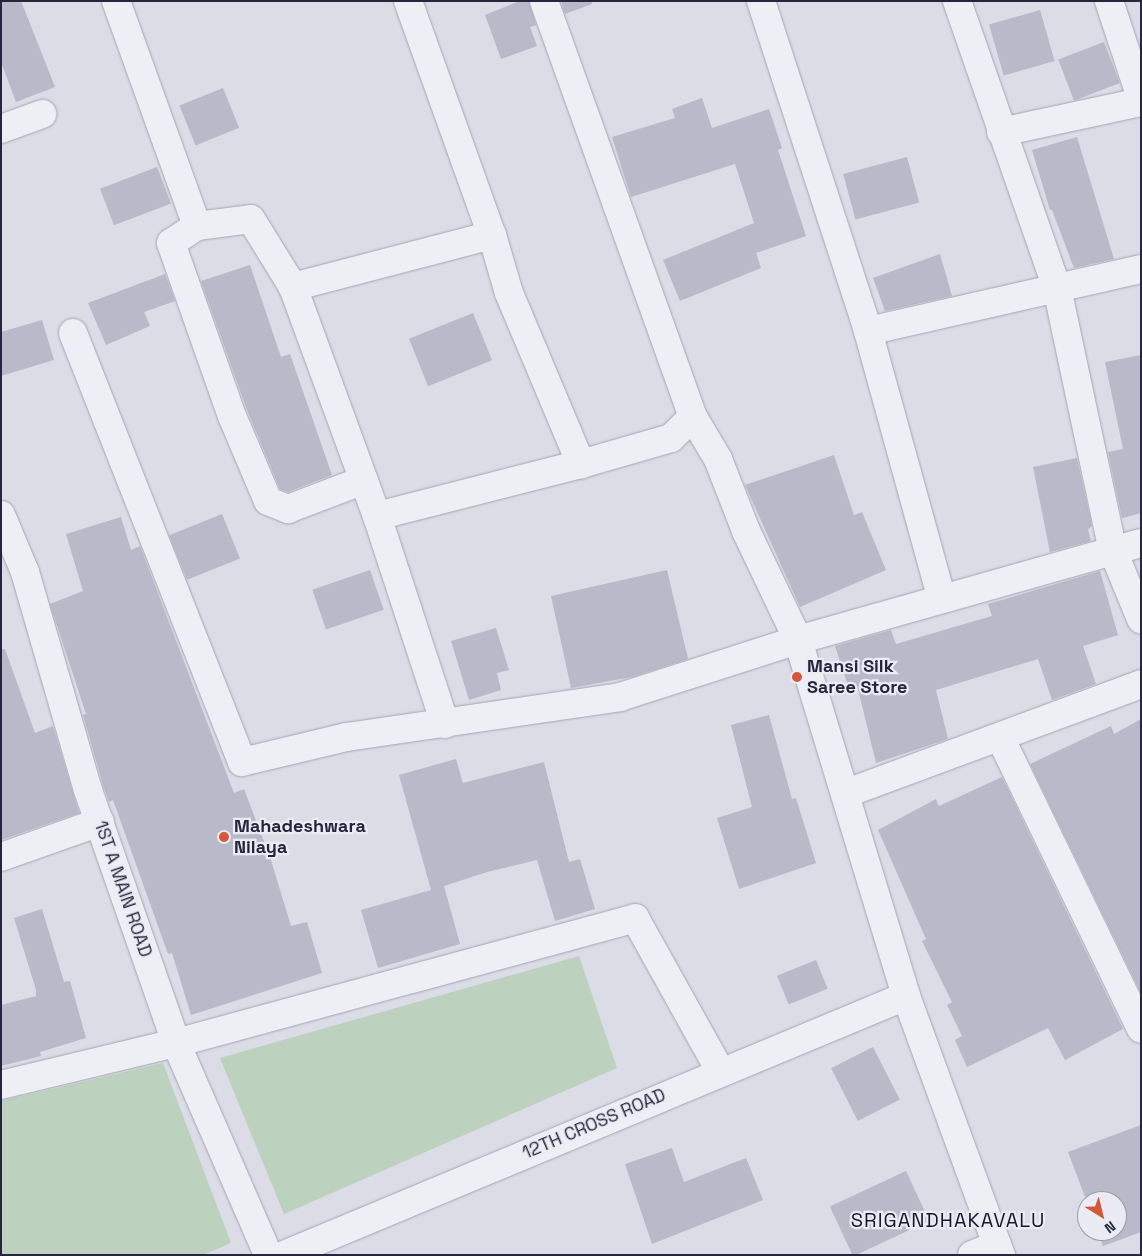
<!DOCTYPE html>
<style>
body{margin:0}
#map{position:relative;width:1142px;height:1256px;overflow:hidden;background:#dbdce6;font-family:"Space Grotesk",sans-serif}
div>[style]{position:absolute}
.green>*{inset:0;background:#bcd1be}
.building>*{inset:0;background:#b8b9c9;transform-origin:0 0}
.roads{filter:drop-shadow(0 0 1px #a4a5b3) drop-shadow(0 0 1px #a4a5b3)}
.minor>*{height:28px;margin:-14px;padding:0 14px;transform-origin:14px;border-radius:14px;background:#eeeef5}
.tertiary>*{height:28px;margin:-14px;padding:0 14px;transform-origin:14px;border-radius:14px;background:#eeeef5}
.dots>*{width:14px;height:14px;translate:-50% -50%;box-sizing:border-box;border:2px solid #ebebf4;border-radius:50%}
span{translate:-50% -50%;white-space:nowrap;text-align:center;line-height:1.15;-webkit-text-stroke:4.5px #ebebf4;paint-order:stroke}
.poi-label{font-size:18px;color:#25253d;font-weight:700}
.left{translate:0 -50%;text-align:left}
.street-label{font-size:18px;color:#25253d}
.quarter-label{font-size:20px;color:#18172d;letter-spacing:1px}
.frame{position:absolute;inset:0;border:2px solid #25253d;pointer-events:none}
.north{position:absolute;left:1077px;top:1191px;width:50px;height:50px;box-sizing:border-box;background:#ebebf4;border:1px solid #9c9cab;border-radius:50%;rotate:144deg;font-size:14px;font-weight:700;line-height:20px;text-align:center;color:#25253d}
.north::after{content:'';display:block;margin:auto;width:18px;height:22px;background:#d25839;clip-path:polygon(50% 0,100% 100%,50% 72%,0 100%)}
</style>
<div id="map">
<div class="green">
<i style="clip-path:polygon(579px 956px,617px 1068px,284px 1214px,220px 1058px)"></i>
<i style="clip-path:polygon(163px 1063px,231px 1243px,203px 1255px,1px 1255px,1px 1101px)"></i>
</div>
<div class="building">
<i style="clip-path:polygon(1px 1px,21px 1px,55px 87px,16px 102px,1px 62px)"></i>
<i style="clip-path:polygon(520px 1px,529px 1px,536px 25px,530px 27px,537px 46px,501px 59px,485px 15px)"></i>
<i style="clip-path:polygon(561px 1px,591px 1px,592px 4px,565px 14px)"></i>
<i style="left:1040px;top:10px;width:53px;height:53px;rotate:74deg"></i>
<i style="left:1104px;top:42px;width:44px;height:49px;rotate:69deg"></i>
<i style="left:223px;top:88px;width:43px;height:47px;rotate:68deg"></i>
<i style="clip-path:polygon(702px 98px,712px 128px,769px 109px,782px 148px,778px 150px,806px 236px,756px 253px,761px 268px,680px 301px,663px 260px,754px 223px,735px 164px,631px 197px,612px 137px,675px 118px,672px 109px)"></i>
<i style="clip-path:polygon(1077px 137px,1114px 259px,1074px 268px,1052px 210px,1050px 210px,1032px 150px)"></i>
<i style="left:907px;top:157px;width:47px;height:66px;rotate:75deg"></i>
<i style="left:157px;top:167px;width:39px;height:61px;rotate:69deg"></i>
<i style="clip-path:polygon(940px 254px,952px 296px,885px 311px,873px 278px)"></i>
<i style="clip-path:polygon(250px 265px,281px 357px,290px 354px,332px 475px,288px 492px,280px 489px,247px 410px,201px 281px)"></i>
<i style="clip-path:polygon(165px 274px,175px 301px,144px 312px,150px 326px,106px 345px,88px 303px)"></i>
<i style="left:473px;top:313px;width:51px;height:69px;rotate:68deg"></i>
<i style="clip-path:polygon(42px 320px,54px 360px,1px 376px,1px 332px)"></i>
<i style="clip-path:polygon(1141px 355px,1141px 513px,1122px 518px,1108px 452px,1123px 449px,1105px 362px)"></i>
<i style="clip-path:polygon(834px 455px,854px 515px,862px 512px,886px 570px,800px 607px,745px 485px)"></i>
<i style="clip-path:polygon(1077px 458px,1092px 526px,1088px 529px,1091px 541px,1050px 552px,1033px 467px)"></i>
<i style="left:222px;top:514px;width:48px;height:57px;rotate:68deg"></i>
<i style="clip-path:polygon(121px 517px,131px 550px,140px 546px,234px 793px,244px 789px,270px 857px,291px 926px,307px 922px,322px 973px,191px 1015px,172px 953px,168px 954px,113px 800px,109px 802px,103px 785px,83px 715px,86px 714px,50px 604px,83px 591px,66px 534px)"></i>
<i style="left:370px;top:570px;width:42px;height:61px;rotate:71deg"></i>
<i style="clip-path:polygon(667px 570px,688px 659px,632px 677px,571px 688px,551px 596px)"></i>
<i style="clip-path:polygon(1100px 571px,1118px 635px,1083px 646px,1096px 684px,1052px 700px,1038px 659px,936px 690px,948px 739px,876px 763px,858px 689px,850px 692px,835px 646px,891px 630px,896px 644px,992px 616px,988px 604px)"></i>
<i style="clip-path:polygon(496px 628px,509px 670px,497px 673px,501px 690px,469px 700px,451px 641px)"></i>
<i style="clip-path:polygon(1px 649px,5px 649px,35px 733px,53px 726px,79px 813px,1px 840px)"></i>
<i style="clip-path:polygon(769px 715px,792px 799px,796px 798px,816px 863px,739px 889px,717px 818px,752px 807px,731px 725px)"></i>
<i style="clip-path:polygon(1141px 719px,1141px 993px,1030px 764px,1111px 726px,1114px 734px)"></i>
<i style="clip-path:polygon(456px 759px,463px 783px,544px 762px,569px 862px,580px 859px,595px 909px,555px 921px,537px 860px,487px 872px,444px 886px,460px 944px,378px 968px,361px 910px,431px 890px,399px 775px)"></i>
<i style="clip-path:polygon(1002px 777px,1123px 1029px,1065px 1060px,1048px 1028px,967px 1067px,955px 1040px,962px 1036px,947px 1005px,952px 1002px,922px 941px,926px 939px,878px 830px,936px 799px,939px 806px)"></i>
<i style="clip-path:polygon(42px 909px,64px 982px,70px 981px,86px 1038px,40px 1052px,41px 1056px,1px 1066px,1px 1005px,36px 996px,36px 990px,14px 918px)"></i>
<i style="left:816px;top:960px;width:31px;height:42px;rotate:68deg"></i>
<i style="left:873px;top:1047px;width:59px;height:47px;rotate:63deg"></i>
<i style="clip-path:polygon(1141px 1125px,1141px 1232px,1103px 1246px,1098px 1231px,1117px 1231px,1117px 1201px,1087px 1202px,1068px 1152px)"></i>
<i style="clip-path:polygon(672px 1148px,684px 1182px,746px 1158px,763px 1200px,652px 1244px,625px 1164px)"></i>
<i style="left:906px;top:1171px;width:55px;height:84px;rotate:65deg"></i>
</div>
<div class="roads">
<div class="minor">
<i style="left:116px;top:1px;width:239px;rotate:70.2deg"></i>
<i style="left:197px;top:226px;width:31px;rotate:147deg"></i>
<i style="left:171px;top:243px;width:183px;rotate:70.6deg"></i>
<i style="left:232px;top:416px;width:92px;rotate:67deg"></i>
<i style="left:268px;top:501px;width:22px;rotate:22deg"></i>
<i style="left:288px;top:509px;width:81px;rotate:-20.9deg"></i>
<i style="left:408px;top:1px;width:249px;rotate:70.3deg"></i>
<i style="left:492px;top:235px;width:60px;rotate:73.7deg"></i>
<i style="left:509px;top:293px;width:186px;rotate:67.2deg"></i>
<i style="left:581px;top:464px;width:94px;rotate:-16.1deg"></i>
<i style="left:671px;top:438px;width:30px;rotate:-44deg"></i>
<i style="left:693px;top:417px;width:49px;rotate:59.2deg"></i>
<i style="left:718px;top:459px;width:77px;rotate:68.7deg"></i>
<i style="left:746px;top:531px;width:121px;rotate:64.5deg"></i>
<i style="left:798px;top:640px;width:372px;rotate:73.1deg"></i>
<i style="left:906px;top:996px;width:265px;rotate:69.9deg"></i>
<i style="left:544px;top:1px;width:442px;rotate:70.3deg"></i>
<i style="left:761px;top:1px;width:347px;rotate:72deg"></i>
<i style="left:868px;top:331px;width:278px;rotate:74.6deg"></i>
<i style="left:957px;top:1px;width:304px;rotate:70.8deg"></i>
<i style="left:1057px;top:288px;width:269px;rotate:78deg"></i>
<i style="left:1113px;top:551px;width:74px;rotate:67.6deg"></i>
<i style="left:1109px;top:1px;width:102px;rotate:71.7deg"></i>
<i style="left:1px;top:129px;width:44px;rotate:-20.1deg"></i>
<i style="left:1001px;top:132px;width:143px;rotate:-12.1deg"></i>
<i style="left:197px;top:226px;width:54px;rotate:-7.4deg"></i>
<i style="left:251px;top:219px;width:80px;rotate:58.3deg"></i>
<i style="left:492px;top:235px;width:206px;rotate:165.4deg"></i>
<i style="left:293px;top:287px;width:244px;rotate:69.9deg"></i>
<i style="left:377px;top:516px;width:211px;rotate:-14.3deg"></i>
<i style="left:868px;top:331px;width:280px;rotate:-12.8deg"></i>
<i style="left:73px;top:333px;width:461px;rotate:68.5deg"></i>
<i style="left:242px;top:762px;width:108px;rotate:-13.4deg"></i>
<i style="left:347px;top:737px;width:276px;rotate:-8.3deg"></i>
<i style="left:620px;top:697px;width:187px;rotate:-17.8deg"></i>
<i style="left:798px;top:640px;width:356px;rotate:-15.8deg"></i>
<i style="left:1px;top:515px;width:62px;rotate:67.2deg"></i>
<i style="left:25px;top:572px;width:227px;rotate:73.9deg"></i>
<i style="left:88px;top:790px;width:268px;rotate:70.8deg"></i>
<i style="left:176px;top:1043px;width:231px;rotate:66.5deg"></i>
<i style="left:377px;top:516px;width:219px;rotate:71.9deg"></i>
<i style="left:1000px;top:737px;width:324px;rotate:64.2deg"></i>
<i style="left:847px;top:793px;width:314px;rotate:-20.3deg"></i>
<i style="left:1px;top:857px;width:105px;rotate:-19.5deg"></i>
<i style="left:1px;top:1085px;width:180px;rotate:-13.5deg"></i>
<i style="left:176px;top:1043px;width:476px;rotate:-15.2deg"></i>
<i style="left:635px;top:918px;width:175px;rotate:60.9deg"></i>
<i style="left:284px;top:1255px;width:674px;rotate:-22.61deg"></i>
</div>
<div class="tertiary">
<i style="left:972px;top:1255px;width:27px;rotate:-22deg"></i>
<i style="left:997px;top:1245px;width:11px;rotate:68deg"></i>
</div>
</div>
<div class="dots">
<i style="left:797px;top:677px;background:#d25839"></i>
<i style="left:224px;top:837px;background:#d25839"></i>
</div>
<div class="poi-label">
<span class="left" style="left:807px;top:677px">Mansi Silk<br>Saree Store</span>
<span class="left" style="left:234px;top:837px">Mahadeshwara<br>Nilaya</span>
</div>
<div class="street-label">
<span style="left:123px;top:889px;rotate:71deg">1ST A MAIN ROAD</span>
<span style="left:594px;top:1124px;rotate:-23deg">12TH CROSS ROAD</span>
</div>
<div class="quarter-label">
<span style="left:948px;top:1220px">SRIGANDHAKAVALU</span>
</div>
<div class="frame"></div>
<div class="north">N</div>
</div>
